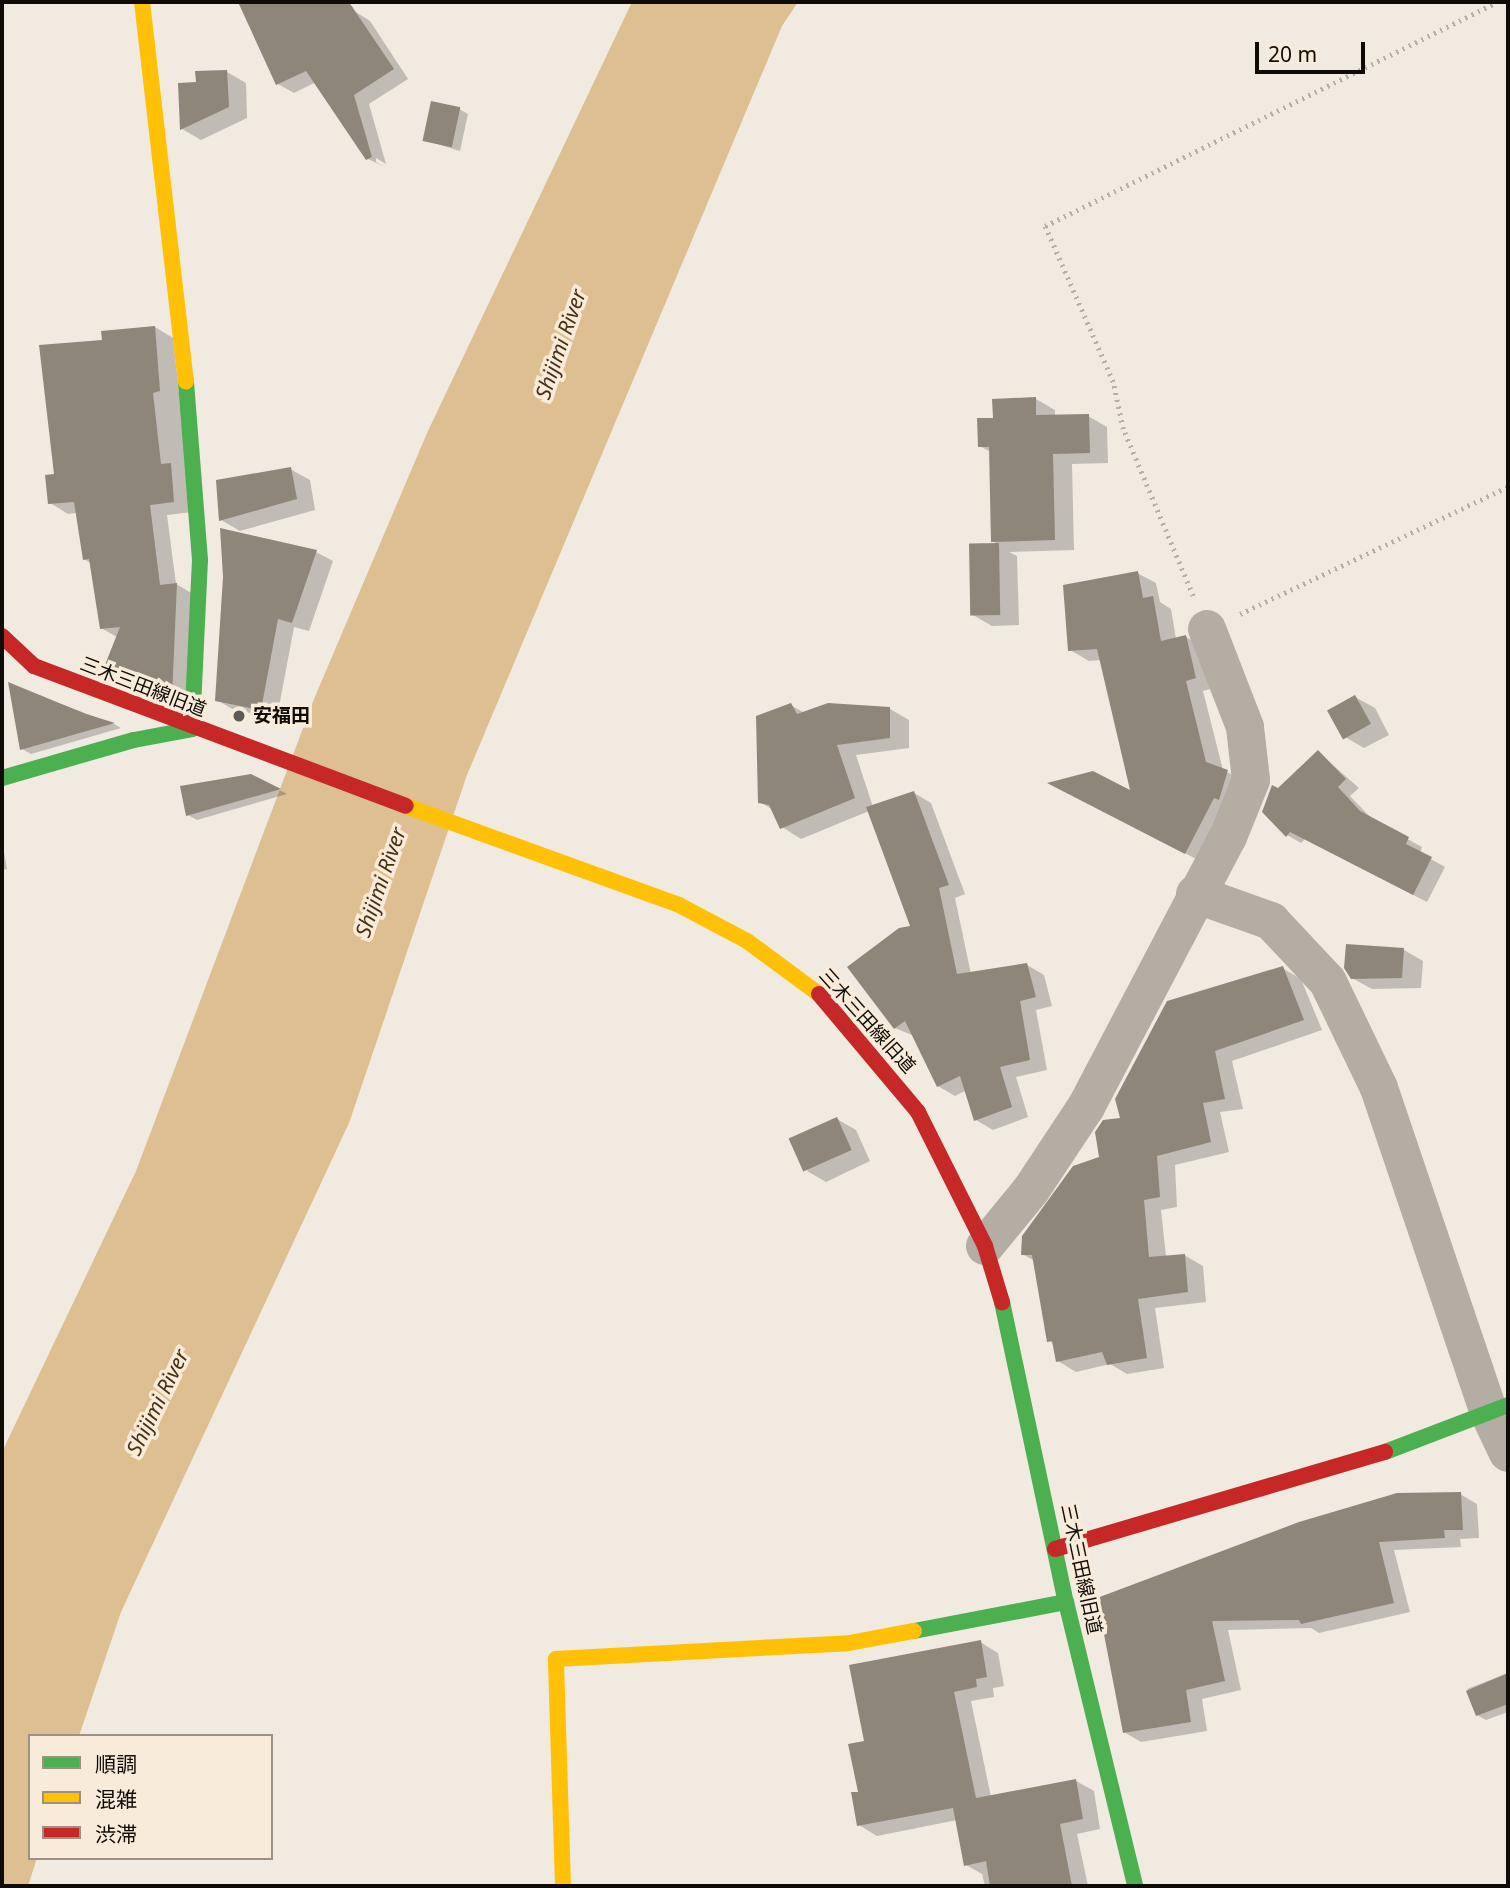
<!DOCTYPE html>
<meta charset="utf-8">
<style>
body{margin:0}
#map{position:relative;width:1510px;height:1888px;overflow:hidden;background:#f1eae1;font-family:"Noto Sans","Noto Sans JP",sans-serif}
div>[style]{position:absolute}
.water>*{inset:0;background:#debf92}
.shadow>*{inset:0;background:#0003}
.building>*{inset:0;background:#8e8678;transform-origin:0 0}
.path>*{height:4.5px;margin-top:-2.25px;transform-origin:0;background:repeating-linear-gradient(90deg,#b5afa8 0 2px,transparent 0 7px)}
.street>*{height:38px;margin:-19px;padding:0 19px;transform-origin:19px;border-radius:19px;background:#b3ada4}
.fast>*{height:16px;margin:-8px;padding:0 8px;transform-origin:8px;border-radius:8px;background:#4caf50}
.slow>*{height:16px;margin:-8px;padding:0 8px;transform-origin:8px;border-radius:8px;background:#ffc107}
.jam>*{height:16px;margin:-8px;padding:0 8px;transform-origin:8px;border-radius:8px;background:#c62828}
.dots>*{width:19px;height:19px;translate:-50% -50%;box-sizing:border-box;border:4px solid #f8ebda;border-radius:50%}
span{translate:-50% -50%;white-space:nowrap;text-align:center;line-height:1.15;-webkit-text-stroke:7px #f8ebda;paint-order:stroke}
.street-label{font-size:19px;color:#0f0b06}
.poi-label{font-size:19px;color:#0f0b06;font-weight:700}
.left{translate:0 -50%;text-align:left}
.water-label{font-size:21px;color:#443217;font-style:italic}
.frame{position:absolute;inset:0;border:4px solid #0f0b06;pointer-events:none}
.legend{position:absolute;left:28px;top:1734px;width:245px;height:126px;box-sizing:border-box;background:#f8ebda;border:2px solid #9b9185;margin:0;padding:9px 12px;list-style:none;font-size:21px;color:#0f0b06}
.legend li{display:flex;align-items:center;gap:14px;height:35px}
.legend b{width:35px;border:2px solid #9b9185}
.scale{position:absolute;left:1255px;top:42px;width:110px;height:32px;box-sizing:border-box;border:4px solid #0f0b06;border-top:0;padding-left:9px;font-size:21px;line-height:24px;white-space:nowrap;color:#0f0b06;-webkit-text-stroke:5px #f8ebda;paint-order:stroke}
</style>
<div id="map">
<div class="water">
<i style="clip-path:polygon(632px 2px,798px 2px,782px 26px,467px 775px,349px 1123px,121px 1612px,79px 1736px,30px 1736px,30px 1858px,37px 1858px,28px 1886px,2px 1886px,2px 1452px,136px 1171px,314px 699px,427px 433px)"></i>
</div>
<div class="shadow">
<i style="clip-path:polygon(239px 2px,332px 2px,337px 23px,354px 11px,370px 21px,408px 79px,369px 104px,386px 164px,376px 158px,376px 162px,385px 167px,368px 159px,316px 82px,294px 93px,278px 84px)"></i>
<i style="clip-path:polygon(227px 72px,246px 83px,247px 118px,201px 140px,182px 129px,180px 85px,197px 84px)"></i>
<i style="clip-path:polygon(459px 109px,468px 114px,460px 151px,424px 140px)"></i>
<i style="clip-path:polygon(155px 327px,173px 338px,192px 512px,167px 515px,176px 584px,195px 595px,189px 706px,105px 669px,117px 637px,101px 628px,91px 563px,84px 559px,77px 513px,68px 514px,50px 503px,104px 342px)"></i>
<i style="clip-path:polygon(1036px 399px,1055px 410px,1055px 417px,1088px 416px,1107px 427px,1108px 463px,1072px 464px,1074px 550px,1009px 552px,1017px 556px,1019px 625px,992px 626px,973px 615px,971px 546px,1000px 545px,992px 541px,991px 452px,979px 446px,994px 420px)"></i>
<i style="clip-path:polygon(290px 469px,310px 480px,315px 510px,240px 531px,221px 520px)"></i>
<i style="clip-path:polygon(316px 552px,333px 561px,309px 631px,294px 627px,277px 718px,234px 710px,217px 700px)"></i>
<i style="clip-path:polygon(1137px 573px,1156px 583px,1160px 602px,1171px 609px,1176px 639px,1186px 637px,1204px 647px,1214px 688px,1203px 691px,1223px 770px,1246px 782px,1204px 863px,1068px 793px,1133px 793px,1101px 660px,1089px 661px,1070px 650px)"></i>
<i style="clip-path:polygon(10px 685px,114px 724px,121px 728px,31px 754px,22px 749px)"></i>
<i style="clip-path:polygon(1355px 697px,1375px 708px,1389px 735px,1364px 748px,1345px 737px)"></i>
<i style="clip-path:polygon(790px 705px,805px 713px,890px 709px,909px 720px,909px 748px,856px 755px,873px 807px,914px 793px,931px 803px,965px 894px,955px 898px,971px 974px,1027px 965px,1044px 975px,1052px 1006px,1036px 1010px,1047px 1070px,1016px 1077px,1028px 1117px,993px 1130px,976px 1120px,967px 1090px,955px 1096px,938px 1086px,914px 1036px,895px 1028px,912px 927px,869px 811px,801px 839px,782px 827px,773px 810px,760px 802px)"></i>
<i style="clip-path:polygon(1318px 752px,1359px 788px,1350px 796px,1373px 820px,1422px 847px,1420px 853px,1445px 867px,1427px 902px,1305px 839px,1301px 843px,1287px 835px,1278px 790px)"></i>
<i style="clip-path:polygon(251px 775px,287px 794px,197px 820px,188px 815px)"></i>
<i style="clip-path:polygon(2px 841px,7px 869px,2px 870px)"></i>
<i style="clip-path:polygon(1404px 950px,1423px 961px,1421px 988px,1372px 989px,1352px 978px)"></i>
<i style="clip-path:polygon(1282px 968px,1301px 979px,1322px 1030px,1232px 1061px,1243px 1109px,1220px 1112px,1229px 1152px,1175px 1165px,1177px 1207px,1161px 1210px,1166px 1257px,1184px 1255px,1203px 1266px,1206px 1302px,1155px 1308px,1164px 1368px,1127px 1374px,1110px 1364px,1076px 1372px,1058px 1361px,1054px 1344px,1049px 1341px,1035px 1261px,1022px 1254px,1101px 1159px,1123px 1119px)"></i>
<i style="clip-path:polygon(837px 1119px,856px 1130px,870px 1161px,826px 1182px,807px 1171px)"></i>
<i style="clip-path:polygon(1460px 1494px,1477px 1504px,1479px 1538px,1460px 1539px,1461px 1547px,1394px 1550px,1410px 1612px,1319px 1633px,1311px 1628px,1228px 1630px,1241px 1690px,1202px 1699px,1207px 1731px,1141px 1742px,1124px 1732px,1099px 1600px)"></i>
<i style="clip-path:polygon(980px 1642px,998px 1653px,1004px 1686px,993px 1688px,994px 1697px,971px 1701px,991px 1797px,1076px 1781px,1094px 1791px,1100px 1829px,1077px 1834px,1088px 1886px,985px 1886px,982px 1874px,966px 1865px,957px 1820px,877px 1836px,859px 1825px,866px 1743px)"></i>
<i style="clip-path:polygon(1508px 1673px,1508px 1712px,1486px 1720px,1477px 1715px,1467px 1689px)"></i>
</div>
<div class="building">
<i style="clip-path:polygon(238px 2px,349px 2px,394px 69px,354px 95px,372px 157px,366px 160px,306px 71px,276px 85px)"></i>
<i style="clip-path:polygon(227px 70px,229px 107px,180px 130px,178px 83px,196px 82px,195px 71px)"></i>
<i style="left:431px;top:101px;width:30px;height:41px;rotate:12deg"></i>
<i style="clip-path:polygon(155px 326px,160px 391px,153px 393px,161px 464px,171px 463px,174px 502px,150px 505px,160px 585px,177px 583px,172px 697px,103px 670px,120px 627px,100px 629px,89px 559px,83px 560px,74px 502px,48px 504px,45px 475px,54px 474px,39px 345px,102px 340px,101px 331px)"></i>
<i style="clip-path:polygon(1036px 397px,1036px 415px,1089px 414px,1090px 453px,1053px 454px,1055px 540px,991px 542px,989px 447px,978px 447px,977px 418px,993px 418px,992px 399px)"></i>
<i style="clip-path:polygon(291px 467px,297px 499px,219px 521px,216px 480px)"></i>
<i style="clip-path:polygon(220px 528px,317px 550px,292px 623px,278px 619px,261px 710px,215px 701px,223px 577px)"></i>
<i style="left:999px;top:543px;width:72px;height:30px;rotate:89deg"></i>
<i style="clip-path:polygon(1138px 571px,1143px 598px,1153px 596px,1161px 641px,1186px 635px,1196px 678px,1186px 681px,1206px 762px,1228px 770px,1219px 800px,1214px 798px,1185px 854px,1047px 783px,1093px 771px,1130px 790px,1097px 649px,1068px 651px,1063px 585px)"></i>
<i style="clip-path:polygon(8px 682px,86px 714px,115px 723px,20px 750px)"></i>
<i style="left:1355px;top:695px;width:33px;height:32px;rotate:61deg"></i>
<i style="clip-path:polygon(791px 703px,797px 714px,828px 703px,890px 707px,890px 738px,837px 745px,855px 798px,780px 829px,769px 805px,758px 803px,756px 716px)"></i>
<i style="clip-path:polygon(1318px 750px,1346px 779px,1338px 787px,1360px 811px,1409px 837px,1406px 844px,1432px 857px,1413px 895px,1290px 832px,1286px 837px,1262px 812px,1272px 785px,1278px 788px)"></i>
<i style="clip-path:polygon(251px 774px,281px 789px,186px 816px,180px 786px)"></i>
<i style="clip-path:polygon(914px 791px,949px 885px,939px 888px,957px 974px,1027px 963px,1036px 997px,1020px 1001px,1030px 1060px,1000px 1067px,1012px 1107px,974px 1121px,960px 1076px,937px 1087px,905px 1021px,894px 1029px,847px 967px,899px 928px,910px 926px,866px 807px)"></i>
<i style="clip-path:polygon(1346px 944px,1404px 948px,1402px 978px,1351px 979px,1344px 968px)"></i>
<i style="clip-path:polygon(1283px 966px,1304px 1020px,1215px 1051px,1225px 1099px,1203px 1103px,1211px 1142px,1157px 1156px,1160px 1197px,1144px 1200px,1149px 1257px,1185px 1254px,1188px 1292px,1138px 1299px,1147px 1358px,1107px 1365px,1102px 1352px,1056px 1362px,1052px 1341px,1047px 1342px,1032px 1255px,1021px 1255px,1022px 1236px,1073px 1166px,1099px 1157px,1095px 1132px,1103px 1120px,1120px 1118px,1115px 1099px,1167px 1001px)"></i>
<i style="left:837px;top:1117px;width:36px;height:53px;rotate:66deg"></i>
<i style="clip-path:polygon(1461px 1492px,1463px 1530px,1444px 1530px,1445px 1538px,1379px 1542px,1394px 1603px,1301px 1624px,1299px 1620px,1212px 1621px,1225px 1681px,1186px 1690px,1191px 1722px,1123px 1733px,1097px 1598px,1299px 1522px,1397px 1493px)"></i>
<i style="clip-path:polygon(981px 1640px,987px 1677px,976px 1679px,977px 1687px,954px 1692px,976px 1798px,1076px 1779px,1083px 1819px,1060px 1824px,1072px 1886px,990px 1886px,986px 1861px,964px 1866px,953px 1808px,857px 1826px,851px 1792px,858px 1792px,848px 1744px,864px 1741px,849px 1665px)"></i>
<i style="clip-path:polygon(1508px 1673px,1508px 1704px,1476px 1716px,1466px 1691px)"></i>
</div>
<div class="path">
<i style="left:1193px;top:596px;width:181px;rotate:-112.7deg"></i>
<i style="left:1123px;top:429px;width:48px;rotate:-102deg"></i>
<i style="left:1113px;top:382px;width:170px;rotate:-113.6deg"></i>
<i style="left:1045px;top:226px;width:504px;rotate:-26.36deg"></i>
<i style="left:1240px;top:614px;width:297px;rotate:-25.4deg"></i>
</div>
<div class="street">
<i style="left:1195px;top:894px;width:81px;rotate:19.6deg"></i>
<i style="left:1271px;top:921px;width:83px;rotate:46.9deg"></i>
<i style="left:1328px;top:982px;width:118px;rotate:64.3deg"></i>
<i style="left:1379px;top:1088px;width:343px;rotate:71.3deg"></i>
<i style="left:1489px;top:1413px;width:44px;rotate:64.6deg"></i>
<i style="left:985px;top:1246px;width:72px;rotate:-50.6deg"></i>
<i style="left:1031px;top:1190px;width:100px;rotate:-56.5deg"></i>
<i style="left:1086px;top:1107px;width:305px;rotate:-62.3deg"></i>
<i style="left:1228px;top:837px;width:61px;rotate:-68deg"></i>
<i style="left:1251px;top:780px;width:53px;rotate:-96.5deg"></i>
<i style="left:1245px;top:727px;width:105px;rotate:-111.2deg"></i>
</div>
<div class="fast">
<i style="left:2px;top:778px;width:137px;rotate:-16.1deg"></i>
<i style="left:134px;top:740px;width:59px;rotate:-10.7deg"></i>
<i style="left:192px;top:729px;width:169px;rotate:-87.3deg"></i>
<i style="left:200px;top:560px;width:180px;rotate:-94.5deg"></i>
<i style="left:1002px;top:1302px;width:307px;rotate:78deg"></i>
<i style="left:1066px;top:1602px;width:292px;rotate:76.3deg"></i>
<i style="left:1385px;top:1452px;width:132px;rotate:-20.9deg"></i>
<i style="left:914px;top:1631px;width:155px;rotate:-10.8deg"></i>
</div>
<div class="slow">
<i style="left:142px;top:2px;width:382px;rotate:83.4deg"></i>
<i style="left:406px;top:806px;width:290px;rotate:19.9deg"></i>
<i style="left:679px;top:905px;width:77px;rotate:27.9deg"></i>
<i style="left:747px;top:941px;width:89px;rotate:36.4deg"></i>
<i style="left:563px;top:1886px;width:227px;rotate:-91.8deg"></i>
<i style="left:556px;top:1659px;width:293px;rotate:-3.1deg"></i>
<i style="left:849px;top:1643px;width:66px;rotate:-10.5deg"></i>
</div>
<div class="jam">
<i style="left:2px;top:636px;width:44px;rotate:43.2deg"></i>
<i style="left:34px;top:666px;width:397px;rotate:20.6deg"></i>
<i style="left:819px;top:994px;width:154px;rotate:50deg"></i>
<i style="left:918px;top:1112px;width:150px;rotate:63.4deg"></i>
<i style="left:985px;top:1246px;width:59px;rotate:73.1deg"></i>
<i style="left:1055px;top:1549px;width:344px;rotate:-16.4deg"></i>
</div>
<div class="dots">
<i style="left:239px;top:716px;background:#5e5953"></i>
</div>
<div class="street-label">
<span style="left:143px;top:687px;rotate:21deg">三木三田線旧道</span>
<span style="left:867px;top:1021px;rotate:48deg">三木三田線旧道</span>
<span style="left:1081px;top:1569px;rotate:78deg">三木三田線旧道</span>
</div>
<div class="poi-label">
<span class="left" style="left:253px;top:716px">安福田</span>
</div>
<div class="water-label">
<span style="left:560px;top:344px;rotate:-71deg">Shijimi River</span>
<span style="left:380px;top:882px;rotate:-71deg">Shijimi River</span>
<span style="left:157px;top:1402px;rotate:-64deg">Shijimi River</span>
</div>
<div class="frame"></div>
<ul class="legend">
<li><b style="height:9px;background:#4caf50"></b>順調</li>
<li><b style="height:9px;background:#ffc107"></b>混雑</li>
<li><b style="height:9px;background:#c62828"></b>渋滞</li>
</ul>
<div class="scale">20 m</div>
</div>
